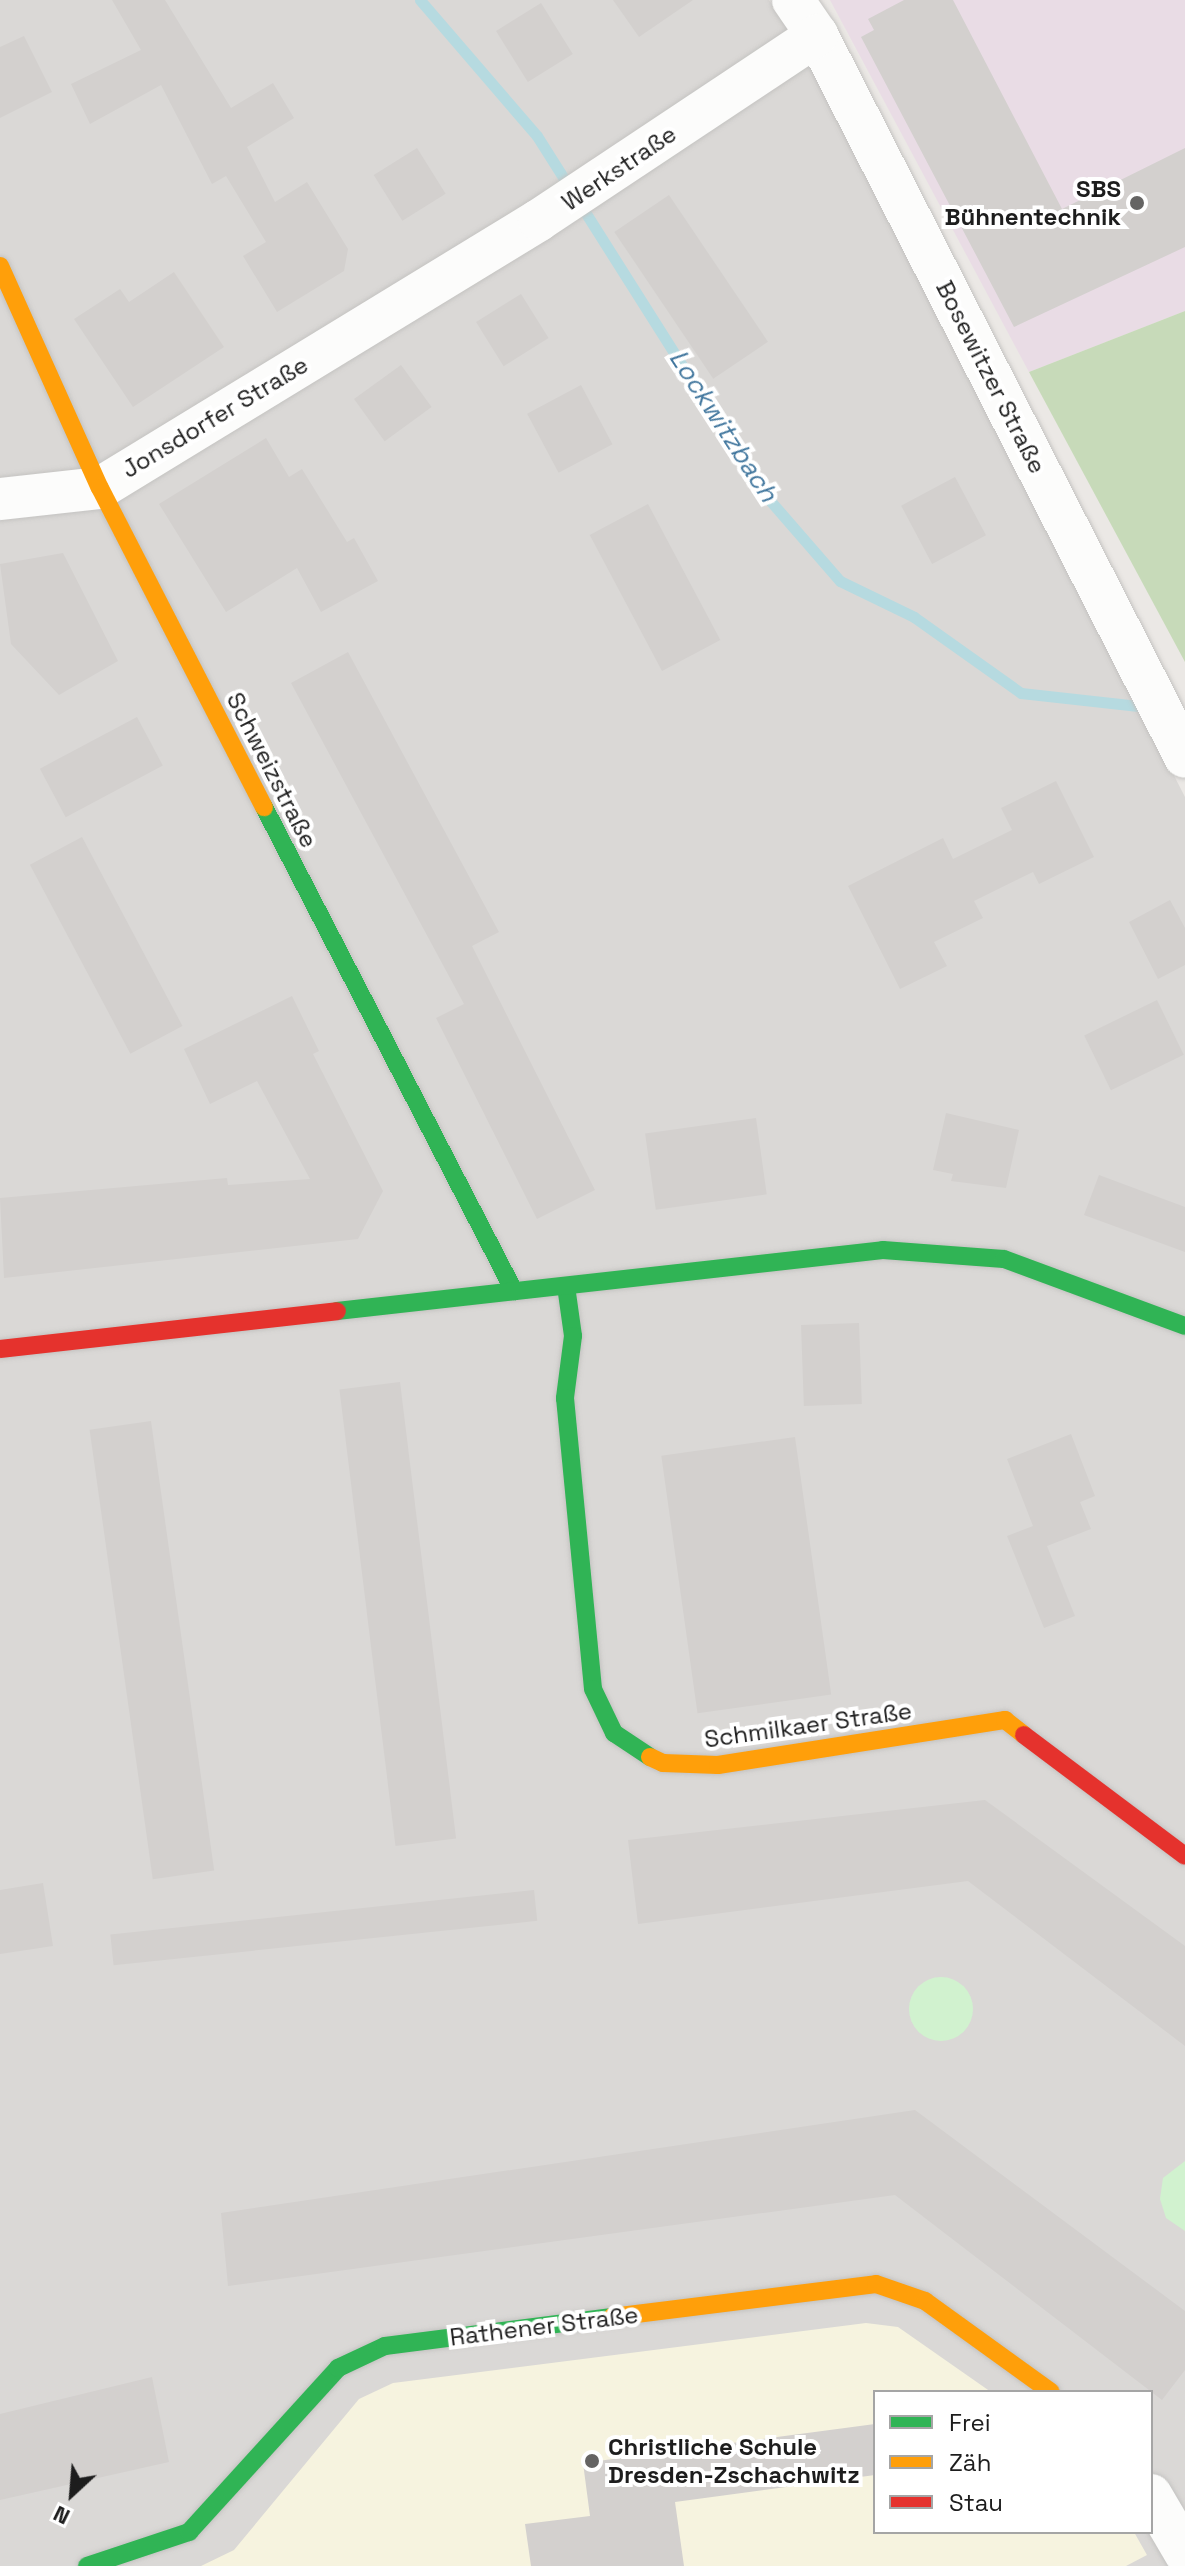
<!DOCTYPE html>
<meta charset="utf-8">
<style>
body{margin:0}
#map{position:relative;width:1185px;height:2566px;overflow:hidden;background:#ebe8e5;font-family:"Space Grotesk",sans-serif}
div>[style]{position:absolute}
.residential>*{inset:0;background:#dad8d6}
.industrial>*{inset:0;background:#e9dce5}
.education>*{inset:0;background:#f6f3df}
.forest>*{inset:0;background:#c7dab9}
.park>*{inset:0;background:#d1f2cf}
.round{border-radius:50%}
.stream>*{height:11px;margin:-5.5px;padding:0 5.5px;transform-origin:5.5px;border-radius:5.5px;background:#b6dae0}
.building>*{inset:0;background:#d3d0ce;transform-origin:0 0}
.roads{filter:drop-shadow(0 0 2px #c4c3c1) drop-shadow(0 0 2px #c4c3c1)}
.street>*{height:42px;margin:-21px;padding:0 21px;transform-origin:21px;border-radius:21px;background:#fcfcfb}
.fast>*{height:18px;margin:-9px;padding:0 9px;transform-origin:9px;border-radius:9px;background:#30b455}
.slow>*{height:18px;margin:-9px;padding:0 9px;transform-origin:9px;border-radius:9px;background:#ff9f0a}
.jam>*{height:18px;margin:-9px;padding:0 9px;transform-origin:9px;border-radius:9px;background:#e5322d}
.dots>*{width:22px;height:22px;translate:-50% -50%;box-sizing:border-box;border:4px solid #fff;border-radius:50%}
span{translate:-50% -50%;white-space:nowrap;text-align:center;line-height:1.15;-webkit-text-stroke:8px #fff;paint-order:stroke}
.street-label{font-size:24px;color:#1d1d1d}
.poi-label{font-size:24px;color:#1d1d1d;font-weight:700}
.right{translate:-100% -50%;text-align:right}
.left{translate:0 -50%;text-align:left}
.water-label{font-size:26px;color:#42779e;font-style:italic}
.legend{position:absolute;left:873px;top:2390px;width:280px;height:144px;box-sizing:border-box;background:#fff;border:2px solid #a5a5a5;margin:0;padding:10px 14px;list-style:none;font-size:24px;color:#1d1d1d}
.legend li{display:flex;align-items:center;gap:16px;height:40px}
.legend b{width:40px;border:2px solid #a5a5a5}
.north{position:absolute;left:32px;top:2454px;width:80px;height:80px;-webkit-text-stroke:6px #fff;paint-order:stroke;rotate:206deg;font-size:22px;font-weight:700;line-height:32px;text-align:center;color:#1d1d1d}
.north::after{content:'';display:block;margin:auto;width:28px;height:36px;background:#1d1d1d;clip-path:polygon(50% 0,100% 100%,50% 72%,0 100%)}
</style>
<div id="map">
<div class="residential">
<i style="clip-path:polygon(evenodd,0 0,769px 0,803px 48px,1185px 797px,1185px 2566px,0 2566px,0 0,875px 2392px,1151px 2392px,1151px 2532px,875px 2532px,875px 2392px)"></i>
</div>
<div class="industrial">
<i style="clip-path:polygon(830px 0,1185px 0,1185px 311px,1029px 372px)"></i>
</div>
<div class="education">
<i style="clip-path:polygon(866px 2323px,898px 2327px,991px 2392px,875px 2392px,875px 2532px,1134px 2532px,1147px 2555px,1126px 2566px,201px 2566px,234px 2550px,359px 2399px,393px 2383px)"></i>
</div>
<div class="forest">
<i style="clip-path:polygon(1185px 311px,1185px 662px,1029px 372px)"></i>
</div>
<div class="park">
<i class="round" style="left:909px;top:1977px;width:64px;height:64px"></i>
<i style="clip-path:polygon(1185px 2161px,1185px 2231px,1166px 2218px,1160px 2199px,1163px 2178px)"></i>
</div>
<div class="stream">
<i style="left:420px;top:0;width:179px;rotate:49.3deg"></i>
<i style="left:537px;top:136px;width:418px;rotate:57.7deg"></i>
<i style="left:760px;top:489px;width:122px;rotate:49deg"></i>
<i style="left:840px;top:581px;width:82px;rotate:25.9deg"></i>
<i style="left:914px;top:617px;width:131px;rotate:35.4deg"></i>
<i style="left:1021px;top:693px;width:127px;rotate:6.3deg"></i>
</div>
<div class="building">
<i style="clip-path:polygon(112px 0,165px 0,231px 108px,273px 83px,294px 118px,247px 147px,275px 202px,307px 182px,348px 249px,344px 271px,277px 312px,243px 256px,266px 242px,226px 176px,212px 184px,161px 85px,90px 124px,71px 84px,141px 50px)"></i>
<i style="clip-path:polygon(613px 0,693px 0,639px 37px)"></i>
<i style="clip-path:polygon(904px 0,953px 0,1062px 209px,1185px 148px,1185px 247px,1014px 327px,861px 37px,874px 30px,868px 19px)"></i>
<i style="left:541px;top:3px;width:60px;height:53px;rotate:58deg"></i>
<i style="clip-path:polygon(24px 36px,52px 92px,0 118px,0 47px)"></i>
<i style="left:417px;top:148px;width:54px;height:51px;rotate:58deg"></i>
<i style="left:669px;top:195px;width:177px;height:66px;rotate:56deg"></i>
<i style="clip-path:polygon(174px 272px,224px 347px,133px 407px,74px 319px,120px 289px,129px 302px)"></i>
<i style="left:521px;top:294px;width:52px;height:53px;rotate:58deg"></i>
<i style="left:401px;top:365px;width:52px;height:58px;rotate:54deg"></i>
<i style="left:581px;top:385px;width:67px;height:61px;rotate:62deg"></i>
<i style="clip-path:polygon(266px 438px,289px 477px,302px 469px,347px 542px,354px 538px,378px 581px,321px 612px,297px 568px,226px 612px,159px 504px)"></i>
<i style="left:955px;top:477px;width:66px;height:61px;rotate:62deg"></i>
<i style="left:648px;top:504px;width:154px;height:66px;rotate:62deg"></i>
<i style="clip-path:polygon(63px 553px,118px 661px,59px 695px,11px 644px,0 564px)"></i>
<i style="clip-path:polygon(348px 652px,499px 932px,472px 946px,595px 1190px,537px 1219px,436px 1018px,464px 1004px,291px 683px)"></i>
<i style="left:137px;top:717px;width:55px;height:110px;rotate:62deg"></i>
<i style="clip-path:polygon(1056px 781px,1094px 857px,1039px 884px,1033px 872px,974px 901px,983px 918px,934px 942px,947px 966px,900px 989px,848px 886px,943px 838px,953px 859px,1012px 830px,1001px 808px)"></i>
<i style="left:82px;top:837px;width:214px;height:59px;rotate:62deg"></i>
<i style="clip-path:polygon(1170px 900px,1185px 928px,1185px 965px,1158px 979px,1129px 922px)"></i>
<i style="clip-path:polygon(292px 996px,319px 1051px,313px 1054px,383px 1191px,358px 1239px,4px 1278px,0 1198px,227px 1178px,228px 1185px,310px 1179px,257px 1081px,210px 1104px,184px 1049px)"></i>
<i style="left:1157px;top:1000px;width:61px;height:81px;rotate:64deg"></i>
<i style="clip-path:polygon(946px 1113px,1019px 1130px,1006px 1188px,951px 1181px,953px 1174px,933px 1170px)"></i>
<i style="left:756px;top:1118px;width:77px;height:112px;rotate:82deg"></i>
<i style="clip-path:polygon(1099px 1175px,1185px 1207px,1185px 1252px,1084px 1215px)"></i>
<i style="left:859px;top:1323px;width:81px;height:58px;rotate:88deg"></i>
<i style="left:400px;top:1382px;width:460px;height:61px;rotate:83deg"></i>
<i style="left:151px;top:1421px;width:454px;height:62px;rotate:82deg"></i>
<i style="clip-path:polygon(1071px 1434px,1095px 1496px,1080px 1502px,1091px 1529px,1047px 1546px,1075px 1616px,1044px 1628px,1007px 1536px,1033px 1526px,1007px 1459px)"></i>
<i style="left:795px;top:1437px;width:260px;height:135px;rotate:82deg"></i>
<i style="clip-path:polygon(985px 1800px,1185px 1946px,1185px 2046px,968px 1881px,638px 1924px,628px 1840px)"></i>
<i style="clip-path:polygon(43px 1883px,53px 1946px,0 1954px,0 1890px)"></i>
<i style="left:534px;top:1890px;width:31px;height:426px;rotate:84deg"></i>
<i style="clip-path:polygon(915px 2110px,1185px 2311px,1185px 2370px,1162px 2400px,895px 2195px,228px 2286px,221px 2213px)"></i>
<i style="clip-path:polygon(152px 2377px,169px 2462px,0 2500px,0 2414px)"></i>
<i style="clip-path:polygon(875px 2424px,875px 2475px,675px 2502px,684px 2566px,531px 2566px,525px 2524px,590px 2516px,583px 2463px)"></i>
</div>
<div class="roads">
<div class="street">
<i style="left:793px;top:0;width:42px;rotate:55.6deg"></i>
<i style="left:817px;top:35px;width:810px;rotate:62.99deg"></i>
<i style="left:0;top:499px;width:101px;rotate:-6.3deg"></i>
<i style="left:100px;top:488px;width:514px;rotate:-31.4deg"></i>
<i style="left:539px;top:220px;width:334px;rotate:-33.6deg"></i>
<i style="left:1151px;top:2495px;width:67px;rotate:59.6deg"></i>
</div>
<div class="fast">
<i style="left:264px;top:807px;width:545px;rotate:62.68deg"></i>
<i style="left:566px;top:1286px;width:50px;rotate:82deg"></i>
<i style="left:573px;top:1336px;width:63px;rotate:97.4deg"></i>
<i style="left:565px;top:1398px;width:292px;rotate:84.5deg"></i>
<i style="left:593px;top:1689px;width:49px;rotate:64.5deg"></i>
<i style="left:614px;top:1733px;width:43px;rotate:33.7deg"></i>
<i style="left:337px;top:1311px;width:549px;rotate:-6.37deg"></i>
<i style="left:883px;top:1250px;width:121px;rotate:4.3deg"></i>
<i style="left:1004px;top:1259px;width:193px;rotate:20.3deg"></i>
<i style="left:87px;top:2566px;width:108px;rotate:-18.4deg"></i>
<i style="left:189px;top:2532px;width:222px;rotate:-47.7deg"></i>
<i style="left:338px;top:2368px;width:52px;rotate:-25.1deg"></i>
<i style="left:385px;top:2346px;width:229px;rotate:-7.3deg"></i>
</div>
<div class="slow">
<i style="left:0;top:266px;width:243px;rotate:65.8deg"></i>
<i style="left:100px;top:488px;width:359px;rotate:62.8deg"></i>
<i style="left:650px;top:1757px;width:14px;rotate:25deg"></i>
<i style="left:663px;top:1763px;width:55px;rotate:2.1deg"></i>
<i style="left:718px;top:1765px;width:291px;rotate:-8.9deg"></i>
<i style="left:1005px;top:1720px;width:24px;rotate:38deg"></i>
<i style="left:612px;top:2317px;width:266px;rotate:-7.1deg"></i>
<i style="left:876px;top:2284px;width:52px;rotate:19.1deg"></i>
<i style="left:925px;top:2301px;width:155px;rotate:35.8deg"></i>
</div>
<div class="jam">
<i style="left:0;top:1349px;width:339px;rotate:-6.4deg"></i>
<i style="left:1024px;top:1735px;width:201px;rotate:36.9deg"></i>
</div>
</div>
<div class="dots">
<i style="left:1137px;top:203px;background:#656463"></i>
<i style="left:592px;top:2461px;background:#656463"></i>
</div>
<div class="street-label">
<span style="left:619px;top:168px;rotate:-34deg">Werkstraße</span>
<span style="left:991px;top:377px;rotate:63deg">Bosewitzer Straße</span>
<span style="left:215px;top:417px;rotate:-31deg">Jonsdorfer Straße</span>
<span style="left:272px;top:770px;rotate:63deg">Schweizstraße</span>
<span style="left:808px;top:1725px;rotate:-8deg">Schmilkaer Straße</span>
<span style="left:544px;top:2326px;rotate:-7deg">Rathener Straße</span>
</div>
<div class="poi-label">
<span class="right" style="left:1121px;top:203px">SBS<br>Bühnentechnik</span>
<span class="left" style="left:608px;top:2461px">Christliche Schule<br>Dresden-Zschachwitz</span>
</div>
<div class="water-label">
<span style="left:723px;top:426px;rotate:57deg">Lockwitzbach</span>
</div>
<ul class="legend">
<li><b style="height:10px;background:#30b455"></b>Frei</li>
<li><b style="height:10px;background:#ff9f0a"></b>Zäh</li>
<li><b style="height:10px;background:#e5322d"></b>Stau</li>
</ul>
<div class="north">N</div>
</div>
